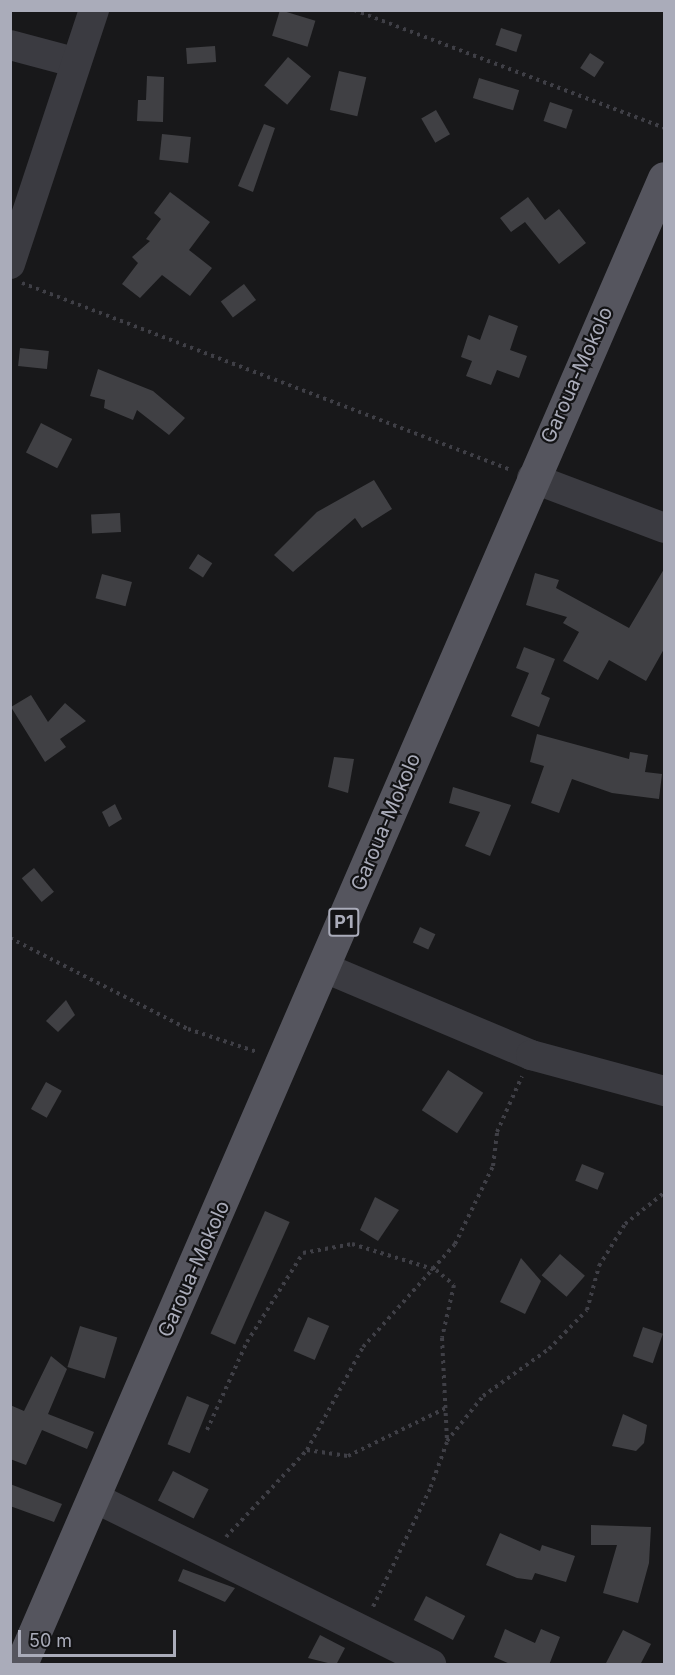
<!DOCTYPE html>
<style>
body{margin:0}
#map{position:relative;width:675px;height:1675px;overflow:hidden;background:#18181a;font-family:Inter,sans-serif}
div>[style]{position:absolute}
.building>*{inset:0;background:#404044;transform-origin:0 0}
.path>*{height:4px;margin-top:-2px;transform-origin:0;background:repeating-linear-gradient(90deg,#3f3f46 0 3px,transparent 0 7.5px)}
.minor>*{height:30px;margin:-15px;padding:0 15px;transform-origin:15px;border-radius:15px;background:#3b3b41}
.major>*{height:33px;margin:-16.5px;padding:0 16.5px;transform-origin:16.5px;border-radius:16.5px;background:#55555e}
span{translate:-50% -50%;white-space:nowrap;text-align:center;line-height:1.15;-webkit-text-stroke:4.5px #131315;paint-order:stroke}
.shield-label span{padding:2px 4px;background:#131315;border:2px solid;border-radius:4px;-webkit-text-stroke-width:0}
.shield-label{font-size:18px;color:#aaacba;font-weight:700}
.street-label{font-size:20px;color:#aaacba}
.frame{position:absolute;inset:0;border:12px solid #aaacba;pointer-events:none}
.scale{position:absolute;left:18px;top:1630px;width:158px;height:27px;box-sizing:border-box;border:3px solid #aaacba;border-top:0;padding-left:8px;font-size:18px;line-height:21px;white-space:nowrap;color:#aaacba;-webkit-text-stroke:4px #131315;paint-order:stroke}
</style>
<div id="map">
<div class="building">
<i style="left:280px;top:10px;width:37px;height:27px;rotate:17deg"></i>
<i style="left:501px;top:28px;width:22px;height:18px;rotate:18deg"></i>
<i style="left:215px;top:46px;width:16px;height:29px;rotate:86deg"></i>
<i style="left:590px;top:53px;width:17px;height:18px;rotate:33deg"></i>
<i style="left:288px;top:57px;width:30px;height:37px;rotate:40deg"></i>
<i style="left:339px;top:71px;width:28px;height:40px;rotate:13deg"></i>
<i style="clip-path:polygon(147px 76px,164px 77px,163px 122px,137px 121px,138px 100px,146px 100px)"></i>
<i style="left:479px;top:78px;width:42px;height:21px;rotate:17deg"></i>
<i style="left:550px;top:102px;width:24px;height:20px;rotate:19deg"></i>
<i style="left:436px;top:110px;width:28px;height:17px;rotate:60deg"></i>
<i style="clip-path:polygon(264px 124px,275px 128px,253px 192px,238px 186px)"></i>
<i style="left:162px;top:134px;width:29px;height:26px;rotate:6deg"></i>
<i style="clip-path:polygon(170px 192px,210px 222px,189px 250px,212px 268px,190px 296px,162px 275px,140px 298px,122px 284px,138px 263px,132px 257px,150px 241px,146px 239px,161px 219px,154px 213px)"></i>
<i style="clip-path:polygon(528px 197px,545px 220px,559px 209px,586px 243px,559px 264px,525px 222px,511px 232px,500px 218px)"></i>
<i style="left:244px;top:284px;width:20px;height:29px;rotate:53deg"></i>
<i style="clip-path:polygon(489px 315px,518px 326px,510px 350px,527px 356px,519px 378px,497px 370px,491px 385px,466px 376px,472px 361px,461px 357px,468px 335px,480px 340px)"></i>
<i style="left:20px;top:348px;width:29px;height:18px;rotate:6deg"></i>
<i style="clip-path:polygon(98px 369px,153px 391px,185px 418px,169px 435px,137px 410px,133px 420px,104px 408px,105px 400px,90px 396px)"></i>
<i style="left:41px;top:423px;width:35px;height:33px;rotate:27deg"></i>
<i style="clip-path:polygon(374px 480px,392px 509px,362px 528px,355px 518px,293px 572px,274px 555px,317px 512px)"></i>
<i style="left:120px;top:513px;width:19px;height:29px;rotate:87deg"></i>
<i style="left:198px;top:554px;width:17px;height:17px;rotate:33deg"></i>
<i style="clip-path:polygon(664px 569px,664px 649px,646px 681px,609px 660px,598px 680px,563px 661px,579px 632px,563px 623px,567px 617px,526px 605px,535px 573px,559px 580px,556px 588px,629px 628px)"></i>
<i style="left:102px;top:574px;width:31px;height:25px;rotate:15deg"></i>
<i style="clip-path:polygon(524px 647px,555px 659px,541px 694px,550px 698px,539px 727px,511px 716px,529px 673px,516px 668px)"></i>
<i style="clip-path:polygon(31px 695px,48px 722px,65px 703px,86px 721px,60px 739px,66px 747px,45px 762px,11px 707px)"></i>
<i style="clip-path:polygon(537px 734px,629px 759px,630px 752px,648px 755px,645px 772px,662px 774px,659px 799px,612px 793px,572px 779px,559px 813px,531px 803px,544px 766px,530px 762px)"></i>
<i style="clip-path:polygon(334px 757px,354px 759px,348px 793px,328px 787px)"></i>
<i style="clip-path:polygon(453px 787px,511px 805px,490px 856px,465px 846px,480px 812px,449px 803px)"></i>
<i style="clip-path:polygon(115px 804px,122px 819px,109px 827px,102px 812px)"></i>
<i style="left:34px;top:868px;width:31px;height:16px;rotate:50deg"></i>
<i style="left:420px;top:927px;width:17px;height:17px;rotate:25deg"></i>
<i style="clip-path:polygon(66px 1000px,75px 1015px,58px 1032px,46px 1021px)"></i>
<i style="left:448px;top:1070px;width:42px;height:48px;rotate:33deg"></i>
<i style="left:46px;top:1082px;width:18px;height:31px;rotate:29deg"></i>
<i style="left:582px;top:1164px;width:24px;height:18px;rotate:22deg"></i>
<i style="clip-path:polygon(375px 1197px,399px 1210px,378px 1241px,360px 1230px)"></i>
<i style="left:265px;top:1211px;width:27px;height:134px;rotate:24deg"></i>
<i style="left:560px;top:1254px;width:33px;height:28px;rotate:41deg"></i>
<i style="clip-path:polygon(521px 1258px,541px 1281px,525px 1314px,500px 1302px)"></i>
<i style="left:308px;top:1317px;width:23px;height:37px;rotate:23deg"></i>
<i style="left:80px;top:1326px;width:39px;height:43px;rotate:17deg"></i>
<i style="left:643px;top:1327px;width:21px;height:31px;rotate:19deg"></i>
<i style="clip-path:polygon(51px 1356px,67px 1369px,48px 1414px,94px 1432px,87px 1449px,42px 1430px,26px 1465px,10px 1459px,10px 1405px,24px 1411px)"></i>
<i style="left:187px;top:1396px;width:24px;height:52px;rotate:22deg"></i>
<i style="clip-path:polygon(623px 1414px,647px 1425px,644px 1443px,636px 1451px,612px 1446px)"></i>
<i style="left:173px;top:1471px;width:40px;height:33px;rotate:27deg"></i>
<i style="clip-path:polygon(10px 1484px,62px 1504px,54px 1522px,10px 1506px)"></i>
<i style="clip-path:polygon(591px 1525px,651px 1527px,649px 1563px,638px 1603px,603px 1593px,617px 1545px,591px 1545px)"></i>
<i style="clip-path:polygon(500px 1533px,540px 1551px,542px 1545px,575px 1556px,566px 1582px,535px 1573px,532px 1580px,517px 1578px,486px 1565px)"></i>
<i style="clip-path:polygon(183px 1569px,235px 1588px,225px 1602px,178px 1581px)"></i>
<i style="left:426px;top:1596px;width:44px;height:27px;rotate:27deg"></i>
<i style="clip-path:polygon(505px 1629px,535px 1643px,541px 1629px,560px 1637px,549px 1665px,512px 1665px,494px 1657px)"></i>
<i style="clip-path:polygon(623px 1630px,651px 1644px,640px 1665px,605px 1665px)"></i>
<i style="clip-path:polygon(320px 1635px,345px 1648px,336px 1665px,308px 1658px)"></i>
</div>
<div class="path">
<i style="left:354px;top:10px;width:332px;rotate:20.8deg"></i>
<i style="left:22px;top:283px;width:524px;rotate:20.93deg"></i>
<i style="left:10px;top:938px;width:200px;rotate:27.1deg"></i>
<i style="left:188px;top:1029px;width:73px;rotate:18.4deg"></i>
<i style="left:207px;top:1430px;width:97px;rotate:-65.6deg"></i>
<i style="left:247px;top:1342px;width:105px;rotate:-57.8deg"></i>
<i style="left:303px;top:1253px;width:50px;rotate:-10.4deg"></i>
<i style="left:352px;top:1244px;width:88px;rotate:17.2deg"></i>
<i style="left:436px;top:1270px;width:23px;rotate:40deg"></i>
<i style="left:454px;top:1285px;width:54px;rotate:102.8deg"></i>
<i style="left:442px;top:1338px;width:104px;rotate:87.2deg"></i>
<i style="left:447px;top:1442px;width:50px;rotate:109.9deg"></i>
<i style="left:430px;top:1489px;width:133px;rotate:115.8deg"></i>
<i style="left:447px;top:1441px;width:58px;rotate:-51.3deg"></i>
<i style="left:483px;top:1396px;width:81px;rotate:-35.5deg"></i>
<i style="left:549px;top:1349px;width:54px;rotate:-45.7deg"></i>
<i style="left:587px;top:1310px;width:46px;rotate:-74.7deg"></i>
<i style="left:599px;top:1266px;width:49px;rotate:-58.2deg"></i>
<i style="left:625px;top:1224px;width:50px;rotate:-38.5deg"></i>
<i style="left:307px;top:1450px;width:41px;rotate:8.3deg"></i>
<i style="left:348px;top:1456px;width:111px;rotate:-26.1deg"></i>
<i style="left:226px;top:1537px;width:119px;rotate:-47deg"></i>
<i style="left:307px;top:1450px;width:117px;rotate:-61.5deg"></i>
<i style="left:363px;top:1347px;width:138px;rotate:-48.2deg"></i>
<i style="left:455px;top:1244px;width:87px;rotate:-64deg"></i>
<i style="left:493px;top:1166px;width:34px;rotate:-83deg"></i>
<i style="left:497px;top:1132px;width:61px;rotate:-65.9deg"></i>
</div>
<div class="minor">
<i style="left:10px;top:45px;width:66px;rotate:14.9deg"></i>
<i style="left:10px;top:264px;width:268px;rotate:-71.7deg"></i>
<i style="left:532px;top:478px;width:141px;rotate:20.7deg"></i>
<i style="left:325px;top:968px;width:224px;rotate:22.9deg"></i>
<i style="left:531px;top:1055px;width:138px;rotate:15.1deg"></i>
<i style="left:95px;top:1498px;width:375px;rotate:26.3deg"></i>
</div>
<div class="major">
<i style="left:21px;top:1664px;width:1619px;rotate:-66.6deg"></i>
</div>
<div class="shield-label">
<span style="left:344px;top:922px">P1</span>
</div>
<div class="street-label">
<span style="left:577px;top:375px;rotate:-66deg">Garoua-Mokolo</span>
<span style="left:386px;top:822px;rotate:-67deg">Garoua-Mokolo</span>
<span style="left:194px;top:1269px;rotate:-66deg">Garoua-Mokolo</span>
</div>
<div class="frame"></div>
<div class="scale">50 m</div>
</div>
